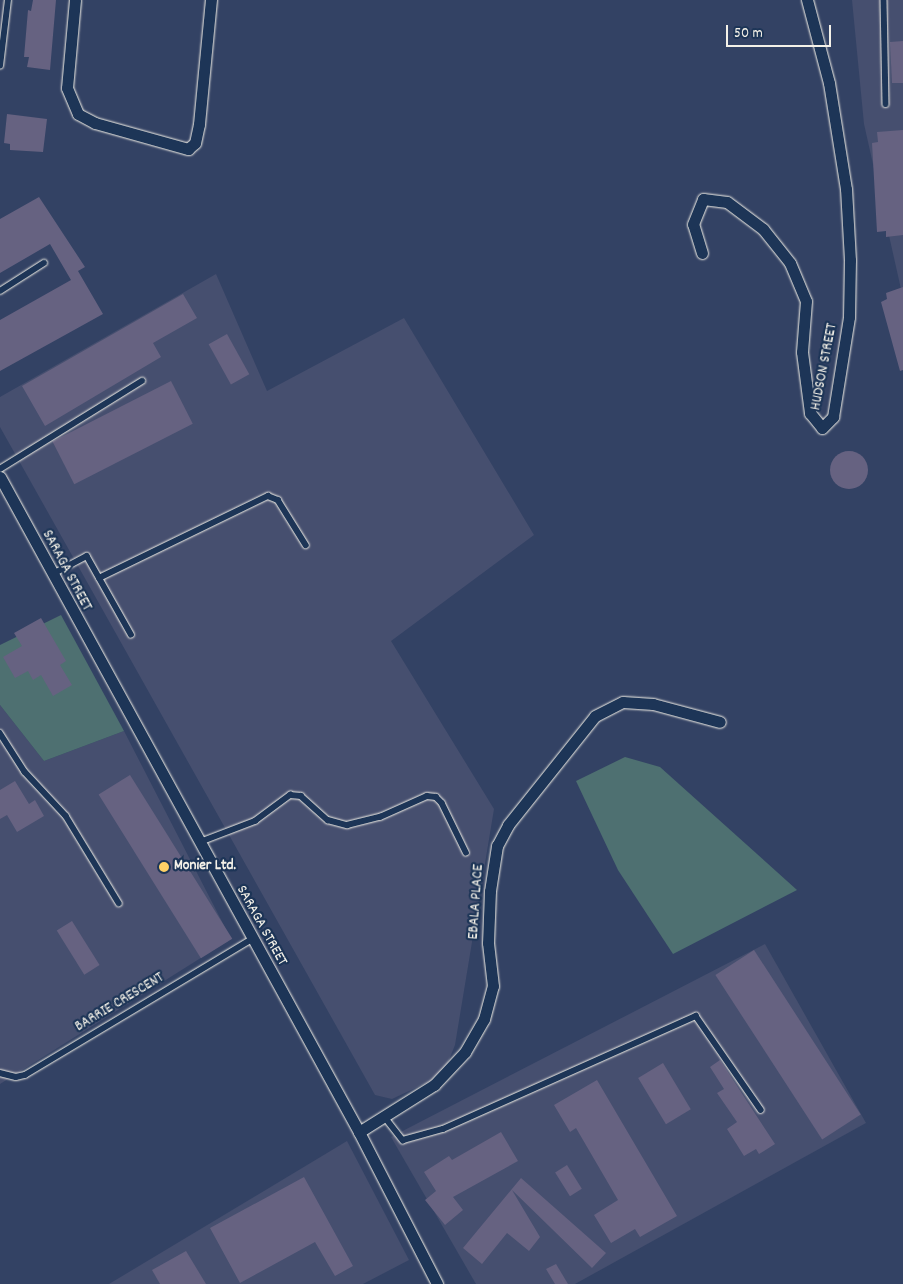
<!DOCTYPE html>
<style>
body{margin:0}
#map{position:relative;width:903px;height:1284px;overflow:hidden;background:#334264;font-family:Dekko,sans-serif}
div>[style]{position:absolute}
.built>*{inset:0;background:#464f6f}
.green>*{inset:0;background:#4e7071}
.building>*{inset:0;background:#666281;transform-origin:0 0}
.round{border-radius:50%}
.roads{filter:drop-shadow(0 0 1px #f4f1e8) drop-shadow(0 0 1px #f4f1e8)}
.service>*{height:5.5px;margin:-2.75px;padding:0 2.75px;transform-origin:2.75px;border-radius:2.75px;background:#1d3557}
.minor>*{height:11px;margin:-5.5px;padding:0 5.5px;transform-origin:5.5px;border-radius:5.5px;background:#1d3557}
.dots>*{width:14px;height:14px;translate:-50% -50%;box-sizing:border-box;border:2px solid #1d3557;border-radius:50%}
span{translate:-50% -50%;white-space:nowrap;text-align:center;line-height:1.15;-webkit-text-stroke:4.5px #1d3557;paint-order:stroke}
.street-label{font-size:15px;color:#f4f1e8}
.poi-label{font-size:15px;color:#f4f1e8;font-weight:700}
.left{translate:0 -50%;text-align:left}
.scale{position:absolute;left:726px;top:25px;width:105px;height:22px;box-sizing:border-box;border:2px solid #f4f1e8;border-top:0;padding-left:6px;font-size:15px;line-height:18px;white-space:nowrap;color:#f4f1e8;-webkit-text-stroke:4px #1d3557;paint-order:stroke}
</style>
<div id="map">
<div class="built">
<i style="clip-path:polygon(852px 0,903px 0,903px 298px,864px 124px)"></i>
<i style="clip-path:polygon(216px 274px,267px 391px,404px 318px,534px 535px,391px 641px,494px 809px,455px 1045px,443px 1075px,392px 1099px,375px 1095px,0 427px,0 397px)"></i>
<i style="clip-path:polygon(0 705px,44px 761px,124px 731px,231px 939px,0 1084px)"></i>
<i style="clip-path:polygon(765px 944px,866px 1123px,575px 1284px,476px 1284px,391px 1137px)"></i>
<i style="clip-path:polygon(347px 1141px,409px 1260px,363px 1284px,109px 1284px)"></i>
</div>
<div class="green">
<i style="clip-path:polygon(61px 615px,124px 731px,44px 761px,0 705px,0 645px)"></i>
<i style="clip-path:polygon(625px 757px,660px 767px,797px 890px,673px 954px,618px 870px,576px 781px)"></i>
</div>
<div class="building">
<i style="clip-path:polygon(33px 0,56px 0,50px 70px,27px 67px,29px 57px,24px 57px,28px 10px,31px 11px)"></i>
<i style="clip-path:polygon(903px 41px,903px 83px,892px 83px,890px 42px)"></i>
<i style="clip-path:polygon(7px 114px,47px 119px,43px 152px,10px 150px,10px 144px,4px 143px)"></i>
<i style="clip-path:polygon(903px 130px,903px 235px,886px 237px,886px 231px,877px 232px,872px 143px,878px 142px,877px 132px)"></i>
<i style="clip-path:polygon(39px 197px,85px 267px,78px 271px,103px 314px,0 371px,0 320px,71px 280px,50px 244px,0 273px,0 219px)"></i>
<i style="clip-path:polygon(903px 287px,903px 370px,900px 371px,881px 302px,887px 299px,886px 293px)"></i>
<i style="clip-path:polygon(183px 294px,197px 318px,153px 343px,161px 357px,45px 426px,22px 386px)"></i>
<i style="left:227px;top:334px;width:46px;height:21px;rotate:61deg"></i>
<i style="left:171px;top:381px;width:48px;height:133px;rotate:63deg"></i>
<i class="round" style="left:830px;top:451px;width:38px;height:38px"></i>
<i style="clip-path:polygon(41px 618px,66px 661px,60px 665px,72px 685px,53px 696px,41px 675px,33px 680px,28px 671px,15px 678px,3px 657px,22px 646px,14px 633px)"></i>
<i style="left:130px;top:775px;width:193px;height:37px;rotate:58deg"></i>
<i style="clip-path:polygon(15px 781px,29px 804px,35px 800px,44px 816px,17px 832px,7px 815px,0 819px,0 790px)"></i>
<i style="left:72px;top:921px;width:52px;height:18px;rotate:58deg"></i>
<i style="left:754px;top:950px;width:196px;height:46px;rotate:57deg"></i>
<i style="clip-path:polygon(720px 1060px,775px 1144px,759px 1154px,756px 1149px,744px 1156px,727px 1129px,737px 1122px,717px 1093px,724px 1089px,710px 1067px)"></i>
<i style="left:663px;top:1063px;width:54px;height:29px;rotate:59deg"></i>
<i style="clip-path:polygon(597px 1080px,677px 1216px,640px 1237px,635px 1229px,611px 1243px,594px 1215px,618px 1200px,576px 1128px,570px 1132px,554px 1105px)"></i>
<i style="clip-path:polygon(501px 1132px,518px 1161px,453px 1197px,463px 1210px,445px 1225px,425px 1200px,436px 1191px,424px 1172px,449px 1156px,452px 1160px)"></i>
<i style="left:567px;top:1165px;width:28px;height:14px;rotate:58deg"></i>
<i style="clip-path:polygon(304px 1177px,353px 1266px,335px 1276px,315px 1242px,240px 1283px,210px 1228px)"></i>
<i style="clip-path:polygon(521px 1178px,606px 1253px,592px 1268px,512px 1190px,540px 1237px,529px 1251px,507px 1233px,482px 1264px,463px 1248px)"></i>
<i style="clip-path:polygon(186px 1251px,206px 1284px,160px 1284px,152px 1270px)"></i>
<i style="clip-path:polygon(556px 1264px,568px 1284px,555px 1284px,546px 1269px)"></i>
</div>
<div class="roads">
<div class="service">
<i style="left:884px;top:0;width:104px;rotate:88.9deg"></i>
<i style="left:0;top:66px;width:66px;rotate:-83.1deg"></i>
<i style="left:0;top:291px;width:52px;rotate:-32.5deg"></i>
<i style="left:0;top:469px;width:167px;rotate:-31.8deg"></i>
<i style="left:53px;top:574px;width:38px;rotate:-28deg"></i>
<i style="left:87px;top:556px;width:90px;rotate:60.6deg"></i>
<i style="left:99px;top:578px;width:188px;rotate:-25.9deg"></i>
<i style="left:268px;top:496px;width:11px;rotate:22deg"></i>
<i style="left:278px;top:500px;width:53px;rotate:58.1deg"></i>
<i style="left:0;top:733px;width:46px;rotate:57.3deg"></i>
<i style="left:25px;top:772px;width:60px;rotate:47deg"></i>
<i style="left:66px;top:816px;width:102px;rotate:58.7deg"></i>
<i style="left:200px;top:842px;width:59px;rotate:-20.9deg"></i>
<i style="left:255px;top:821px;width:44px;rotate:-36.6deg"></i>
<i style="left:290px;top:795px;width:11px;rotate:5deg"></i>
<i style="left:301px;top:796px;width:36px;rotate:42deg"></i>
<i style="left:328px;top:820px;width:20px;rotate:15deg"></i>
<i style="left:347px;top:825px;width:34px;rotate:-14deg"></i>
<i style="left:380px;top:817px;width:51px;rotate:-24.1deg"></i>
<i style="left:427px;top:796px;width:9px;rotate:6deg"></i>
<i style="left:436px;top:797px;width:8px;rotate:45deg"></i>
<i style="left:442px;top:803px;width:55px;rotate:63.9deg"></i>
<i style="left:0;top:1073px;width:16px;rotate:14deg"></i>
<i style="left:16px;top:1077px;width:9px;rotate:-13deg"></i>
<i style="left:25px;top:1075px;width:263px;rotate:-30.9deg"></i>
<i style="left:384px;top:1116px;width:31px;rotate:52deg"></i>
<i style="left:403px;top:1140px;width:41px;rotate:-15.4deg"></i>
<i style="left:443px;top:1129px;width:277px;rotate:-24.1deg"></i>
<i style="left:696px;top:1016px;width:114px;rotate:55.3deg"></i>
</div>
<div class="minor">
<i style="left:75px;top:0;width:88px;rotate:95.2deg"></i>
<i style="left:67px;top:88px;width:28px;rotate:67deg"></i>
<i style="left:78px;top:114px;width:19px;rotate:28deg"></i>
<i style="left:95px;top:123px;width:97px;rotate:15.6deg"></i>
<i style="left:188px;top:149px;width:9px;rotate:-41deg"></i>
<i style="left:195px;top:143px;width:19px;rotate:-78deg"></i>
<i style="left:199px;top:124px;width:125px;rotate:-84.5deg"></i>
<i style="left:702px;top:253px;width:30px;rotate:-107deg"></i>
<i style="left:693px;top:224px;width:27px;rotate:-68deg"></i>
<i style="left:703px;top:199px;width:24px;rotate:7deg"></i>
<i style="left:727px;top:202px;width:45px;rotate:36.9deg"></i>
<i style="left:763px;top:229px;width:43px;rotate:51.5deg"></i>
<i style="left:790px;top:263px;width:41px;rotate:67.2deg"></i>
<i style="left:806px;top:301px;width:51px;rotate:94.5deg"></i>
<i style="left:802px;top:352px;width:62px;rotate:82.5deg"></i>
<i style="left:810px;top:413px;width:19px;rotate:51deg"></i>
<i style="left:822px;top:428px;width:16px;rotate:-45deg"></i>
<i style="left:833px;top:417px;width:101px;rotate:-80.9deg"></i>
<i style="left:849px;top:317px;width:57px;rotate:-89deg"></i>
<i style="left:850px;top:260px;width:71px;rotate:-93.2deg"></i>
<i style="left:846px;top:189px;width:107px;rotate:-99.1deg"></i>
<i style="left:829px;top:83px;width:86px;rotate:-104.8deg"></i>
<i style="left:0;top:477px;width:747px;rotate:61.27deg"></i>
<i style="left:359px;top:1132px;width:171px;rotate:62.8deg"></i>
<i style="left:359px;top:1132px;width:89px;rotate:-32.1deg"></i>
<i style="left:434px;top:1085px;width:45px;rotate:-46.8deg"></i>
<i style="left:465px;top:1052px;width:38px;rotate:-60deg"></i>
<i style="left:484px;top:1019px;width:34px;rotate:-75deg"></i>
<i style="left:493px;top:986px;width:43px;rotate:-96.6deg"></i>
<i style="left:488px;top:943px;width:52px;rotate:-87.8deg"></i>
<i style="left:490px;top:891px;width:46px;rotate:-81.2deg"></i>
<i style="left:497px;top:846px;width:24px;rotate:-62deg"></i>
<i style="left:508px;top:825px;width:139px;rotate:-51.4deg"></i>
<i style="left:595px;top:716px;width:31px;rotate:-27deg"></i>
<i style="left:623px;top:702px;width:30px;rotate:4deg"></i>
<i style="left:653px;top:704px;width:69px;rotate:15deg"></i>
</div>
</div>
<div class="dots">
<i style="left:164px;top:867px;background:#ffd166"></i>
</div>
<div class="street-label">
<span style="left:825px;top:367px;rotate:-79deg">HUDSON STREET</span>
<span style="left:66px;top:571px;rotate:62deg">SARAGA STREET</span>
<span style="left:477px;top:902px;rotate:-86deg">EBALA PLACE</span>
<span style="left:261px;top:926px;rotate:61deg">SARAGA STREET</span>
<span style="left:120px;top:1003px;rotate:-31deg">BARRIE CRESCENT</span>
</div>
<div class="poi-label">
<span class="left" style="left:174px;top:867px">Monier Ltd.</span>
</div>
<div class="scale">50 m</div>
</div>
